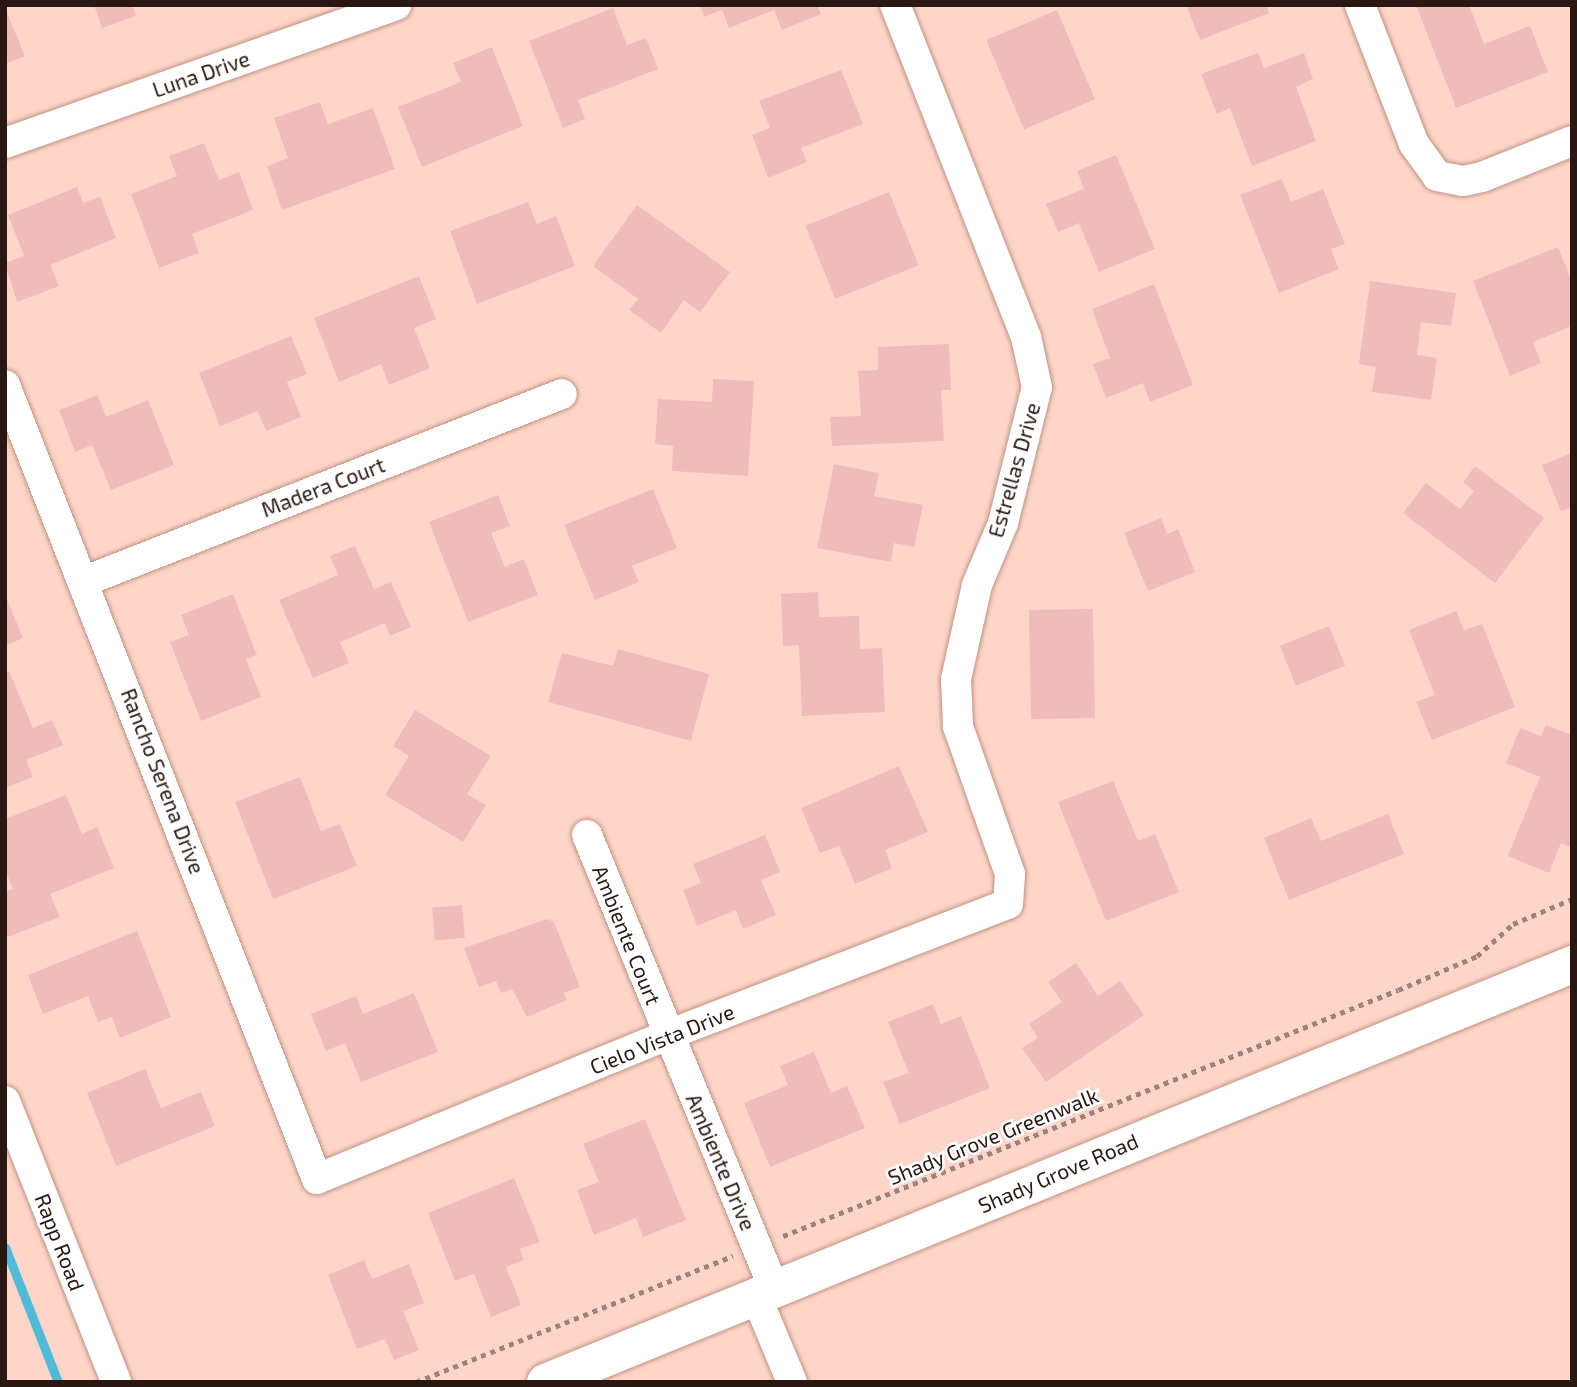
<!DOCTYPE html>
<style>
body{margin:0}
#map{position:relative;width:1577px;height:1387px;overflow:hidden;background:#fed6c9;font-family:"Exo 2",sans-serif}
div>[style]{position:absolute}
.stream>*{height:9px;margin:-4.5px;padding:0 4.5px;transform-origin:4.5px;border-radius:4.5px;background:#50bbd8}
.building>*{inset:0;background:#efbcbb;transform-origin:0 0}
.path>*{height:4.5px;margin-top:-2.25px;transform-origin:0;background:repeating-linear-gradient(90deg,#a08278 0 5px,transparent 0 10px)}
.roads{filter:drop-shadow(0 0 2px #bf9283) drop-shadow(0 0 2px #bf9283)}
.minor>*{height:30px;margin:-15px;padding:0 15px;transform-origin:15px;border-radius:15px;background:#fff}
.major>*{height:37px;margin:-18.5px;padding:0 18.5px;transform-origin:18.5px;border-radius:18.5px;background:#fff}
span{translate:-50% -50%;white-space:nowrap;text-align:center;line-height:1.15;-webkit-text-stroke:5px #fff;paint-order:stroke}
.street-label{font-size:21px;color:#291712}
.frame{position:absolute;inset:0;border:7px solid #291712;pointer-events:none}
</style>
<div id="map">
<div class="stream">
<i style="left:5px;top:1247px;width:145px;rotate:68.6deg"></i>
</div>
<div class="building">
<i style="clip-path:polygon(94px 5px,132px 5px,136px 16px,102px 28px)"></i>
<i style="clip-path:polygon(700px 5px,817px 5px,821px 14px,782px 30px,774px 10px,729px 28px,722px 10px,704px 17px)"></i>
<i style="clip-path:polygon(1186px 5px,1266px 5px,1269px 13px,1200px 40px)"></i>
<i style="clip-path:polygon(1416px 5px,1469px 5px,1484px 44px,1530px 26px,1548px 72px,1456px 108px)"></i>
<i style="clip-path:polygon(5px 8px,25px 56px,5px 64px)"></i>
<i style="clip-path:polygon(613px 8px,627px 45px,646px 38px,658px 69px,578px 100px,585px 119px,563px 128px,529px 41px)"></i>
<i style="left:1057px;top:10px;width:97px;height:77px;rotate:67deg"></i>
<i style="clip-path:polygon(492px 47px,523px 126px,422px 167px,398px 107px,461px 82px,453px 63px)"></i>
<i style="clip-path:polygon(1258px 53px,1264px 68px,1304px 53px,1313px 79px,1296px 87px,1316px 141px,1252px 166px,1230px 108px,1217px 114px,1201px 74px)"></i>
<i style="clip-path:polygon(841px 70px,863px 124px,801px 148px,807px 162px,768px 178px,752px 135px,770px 128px,759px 101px)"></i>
<i style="clip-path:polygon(320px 102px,328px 124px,373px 108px,395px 169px,282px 210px,267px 166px,288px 158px,274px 118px)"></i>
<i style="clip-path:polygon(204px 143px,219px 180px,239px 172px,253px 210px,192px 234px,199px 253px,159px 268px,131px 194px,177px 176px,169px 156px)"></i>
<i style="clip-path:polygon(1116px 155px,1155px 249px,1099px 272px,1079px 223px,1058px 232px,1046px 204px,1084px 189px,1077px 171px)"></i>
<i style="clip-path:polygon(1282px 179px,1291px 202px,1323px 189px,1345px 244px,1331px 249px,1339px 269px,1279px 293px,1240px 195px)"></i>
<i style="clip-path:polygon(77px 187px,83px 203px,100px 197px,116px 238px,50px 265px,59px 286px,17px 302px,5px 263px,24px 256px,8px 215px)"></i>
<i style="left:889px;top:192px;width:79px;height:90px;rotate:68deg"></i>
<i style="clip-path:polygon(528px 202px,537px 224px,556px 216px,575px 266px,477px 304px,450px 231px)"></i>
<i style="clip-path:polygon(637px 205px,730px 272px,700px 312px,684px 300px,661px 333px,629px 310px,638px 299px,593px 266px)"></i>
<i style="clip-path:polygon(1558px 247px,1572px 282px,1572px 326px,1533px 342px,1541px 363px,1510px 376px,1473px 281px)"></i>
<i style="clip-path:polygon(419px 276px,436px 319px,414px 328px,430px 368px,389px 385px,381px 364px,339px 382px,314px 318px)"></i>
<i style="clip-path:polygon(1370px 281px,1456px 293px,1451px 326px,1421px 322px,1417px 355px,1437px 358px,1431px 400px,1372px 392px,1376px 367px,1359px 364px)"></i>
<i style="clip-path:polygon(1154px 284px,1193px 385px,1150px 402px,1143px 383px,1106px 398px,1093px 364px,1110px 358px,1092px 309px)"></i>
<i style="clip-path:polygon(291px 336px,307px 374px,287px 382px,301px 417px,266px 431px,258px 411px,220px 426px,199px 373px)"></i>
<i style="clip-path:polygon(949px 344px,951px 390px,941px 390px,944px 441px,832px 446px,830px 417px,861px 416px,858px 371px,878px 370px,878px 347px)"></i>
<i style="clip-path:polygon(713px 379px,754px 381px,748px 476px,672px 471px,673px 446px,655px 444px,658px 399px,712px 402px)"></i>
<i style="clip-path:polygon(98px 395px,106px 417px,148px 400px,174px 465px,111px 490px,92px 445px,75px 452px,59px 410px)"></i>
<i style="clip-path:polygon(1572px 453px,1572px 507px,1561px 511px,1542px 465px)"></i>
<i style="clip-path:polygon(834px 464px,879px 473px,874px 496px,923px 505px,914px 547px,894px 543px,891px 562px,817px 548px)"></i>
<i style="clip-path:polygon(1475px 466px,1544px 518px,1495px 583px,1403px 513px,1426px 483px,1460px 509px,1474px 491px,1463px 482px)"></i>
<i style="clip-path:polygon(653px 489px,677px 548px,632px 566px,639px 582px,595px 600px,564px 525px)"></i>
<i style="clip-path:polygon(498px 495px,510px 526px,491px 533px,505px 567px,524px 559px,538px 595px,468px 622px,429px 522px)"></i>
<i style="clip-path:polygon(1161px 518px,1167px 534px,1178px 529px,1195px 572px,1148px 591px,1124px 533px)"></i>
<i style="clip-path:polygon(355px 546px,374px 589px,391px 582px,411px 627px,390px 636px,385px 623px,340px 642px,349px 663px,313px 678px,279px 600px,338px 575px,330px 556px)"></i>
<i style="clip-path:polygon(818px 592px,819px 617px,859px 616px,860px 649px,882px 648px,885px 712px,802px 716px,799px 645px,783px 646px,781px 594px)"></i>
<i style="clip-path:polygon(5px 594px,23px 638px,5px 646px)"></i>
<i style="clip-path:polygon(233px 594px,257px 655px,246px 659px,261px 697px,201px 721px,170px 642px,189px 635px,181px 615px)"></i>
<i style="left:1093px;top:609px;width:109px;height:64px;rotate:89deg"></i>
<i style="clip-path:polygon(1456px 611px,1464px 630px,1482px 624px,1515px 707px,1432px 740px,1416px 702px,1435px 695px,1409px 630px)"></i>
<i style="left:1329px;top:626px;width:43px;height:53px;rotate:68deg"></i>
<i style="clip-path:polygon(618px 649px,709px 674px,691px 741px,548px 702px,562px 653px,613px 666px)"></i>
<i style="clip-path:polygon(9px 671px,33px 728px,52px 720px,63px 745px,26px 760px,33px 777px,5px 788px,5px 672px)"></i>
<i style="clip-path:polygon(415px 710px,491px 756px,467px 794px,486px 805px,463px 842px,385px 795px,409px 756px,393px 746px)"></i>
<i style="clip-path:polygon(1546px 725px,1572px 735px,1572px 848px,1561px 843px,1549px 873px,1508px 856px,1540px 777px,1506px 763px,1520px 728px,1541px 736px)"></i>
<i style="clip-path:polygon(899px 766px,928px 832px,885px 850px,892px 868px,855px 884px,839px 846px,820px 853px,801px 808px)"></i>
<i style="clip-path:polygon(300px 777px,321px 831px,340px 824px,357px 866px,273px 899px,235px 802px)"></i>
<i style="clip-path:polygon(1113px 781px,1138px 841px,1155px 834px,1179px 892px,1106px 921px,1058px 802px)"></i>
<i style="clip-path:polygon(66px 795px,82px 834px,97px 827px,114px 868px,50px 894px,60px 917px,5px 938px,5px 892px,13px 889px,5px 870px,5px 819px)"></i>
<i style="clip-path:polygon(1388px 814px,1404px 854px,1289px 900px,1264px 838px,1311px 818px,1321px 841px)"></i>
<i style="clip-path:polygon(765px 835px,780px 872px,761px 880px,776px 915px,743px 929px,736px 910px,697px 926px,683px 890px,701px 883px,693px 864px)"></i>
<i style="left:462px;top:905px;width:33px;height:30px;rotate:85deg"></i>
<i style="clip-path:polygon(547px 919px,554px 922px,580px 987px,564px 993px,567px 1000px,527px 1017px,512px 989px,501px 993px,496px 981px,479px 987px,464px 948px)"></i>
<i style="clip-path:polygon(137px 931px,171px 1017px,120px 1038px,112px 1017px,98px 1022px,88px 996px,43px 1014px,28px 975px)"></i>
<i style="clip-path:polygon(1076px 963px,1098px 996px,1120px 981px,1144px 1015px,1046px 1082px,1022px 1048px,1038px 1038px,1029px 1024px,1062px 1002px,1048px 982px)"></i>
<i style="clip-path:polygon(414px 993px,438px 1052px,361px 1082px,345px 1043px,326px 1051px,311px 1014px,356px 996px,363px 1014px)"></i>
<i style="clip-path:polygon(933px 1004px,941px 1024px,961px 1016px,990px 1088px,900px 1124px,883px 1082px,909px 1073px,888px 1022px)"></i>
<i style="clip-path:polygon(814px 1052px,831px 1093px,847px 1086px,865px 1128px,770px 1167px,744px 1103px,788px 1085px,780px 1066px)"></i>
<i style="clip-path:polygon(145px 1069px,161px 1108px,201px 1092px,215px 1126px,116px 1166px,87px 1093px)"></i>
<i style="clip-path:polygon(645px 1119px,686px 1220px,643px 1237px,636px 1218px,594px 1235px,577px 1190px,599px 1182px,583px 1144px)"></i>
<i style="clip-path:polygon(514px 1178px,540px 1242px,520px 1249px,524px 1260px,506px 1267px,521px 1305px,491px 1317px,474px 1274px,455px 1281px,428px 1213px)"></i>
<i style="clip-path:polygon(364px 1260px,372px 1279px,409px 1264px,424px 1303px,403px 1311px,419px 1350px,394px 1360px,385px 1339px,357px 1349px,328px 1275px)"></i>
</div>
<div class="path">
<i style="left:783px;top:1236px;width:662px;rotate:-21.8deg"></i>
<i style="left:1398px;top:990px;width:86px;rotate:-23.3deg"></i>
<i style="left:1477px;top:956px;width:48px;rotate:-41.6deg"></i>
<i style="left:1513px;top:924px;width:64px;rotate:-23deg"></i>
<i style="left:416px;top:1382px;width:341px;rotate:-21.7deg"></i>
</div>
<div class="roads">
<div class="minor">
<i style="left:1360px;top:5px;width:149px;rotate:68.8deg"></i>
<i style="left:1414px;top:144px;width:39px;rotate:54deg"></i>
<i style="left:1437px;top:176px;width:26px;rotate:11deg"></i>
<i style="left:1463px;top:181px;width:19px;rotate:-12deg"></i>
<i style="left:1482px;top:177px;width:97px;rotate:-21.8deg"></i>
<i style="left:5px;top:143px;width:415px;rotate:-19.4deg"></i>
<i style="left:5px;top:385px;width:853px;rotate:68.55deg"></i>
<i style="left:317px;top:1179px;width:379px;rotate:-22.3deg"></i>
<i style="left:668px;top:1035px;width:364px;rotate:-21.1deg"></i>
<i style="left:1008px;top:904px;width:30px;rotate:-86deg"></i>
<i style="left:1010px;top:874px;width:157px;rotate:-109.4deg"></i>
<i style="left:958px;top:726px;width:47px;rotate:-92.4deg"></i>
<i style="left:956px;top:679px;width:96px;rotate:-77.4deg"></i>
<i style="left:977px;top:585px;width:67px;rotate:-67.2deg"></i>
<i style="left:1003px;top:523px;width:140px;rotate:-76deg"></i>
<i style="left:1037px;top:387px;width:51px;rotate:-102.4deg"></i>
<i style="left:1026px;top:337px;width:357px;rotate:-111.5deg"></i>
<i style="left:85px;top:581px;width:512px;rotate:-21.41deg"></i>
<i style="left:587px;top:835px;width:490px;rotate:67.6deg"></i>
<i style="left:5px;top:1101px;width:302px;rotate:68.4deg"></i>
<i style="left:756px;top:1296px;width:93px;rotate:67.3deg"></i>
</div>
<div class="major">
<i style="left:545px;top:1382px;width:1109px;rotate:-22.15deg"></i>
</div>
</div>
<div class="street-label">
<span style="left:201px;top:74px;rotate:-19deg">Luna Drive</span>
<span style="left:1014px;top:470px;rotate:-74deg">Estrellas Drive</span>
<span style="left:323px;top:487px;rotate:-21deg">Madera Court</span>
<span style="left:163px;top:781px;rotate:69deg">Rancho Serena Drive</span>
<span style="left:627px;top:935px;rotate:68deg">Ambiente Court</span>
<span style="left:662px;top:1039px;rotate:-22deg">Cielo Vista Drive</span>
<span style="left:993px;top:1136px;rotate:-22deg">Shady Grove Greenwalk</span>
<span style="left:721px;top:1162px;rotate:67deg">Ambiente Drive</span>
<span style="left:1058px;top:1173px;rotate:-23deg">Shady Grove Road</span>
<span style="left:60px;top:1242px;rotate:69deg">Rapp Road</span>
</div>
<div class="frame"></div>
</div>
